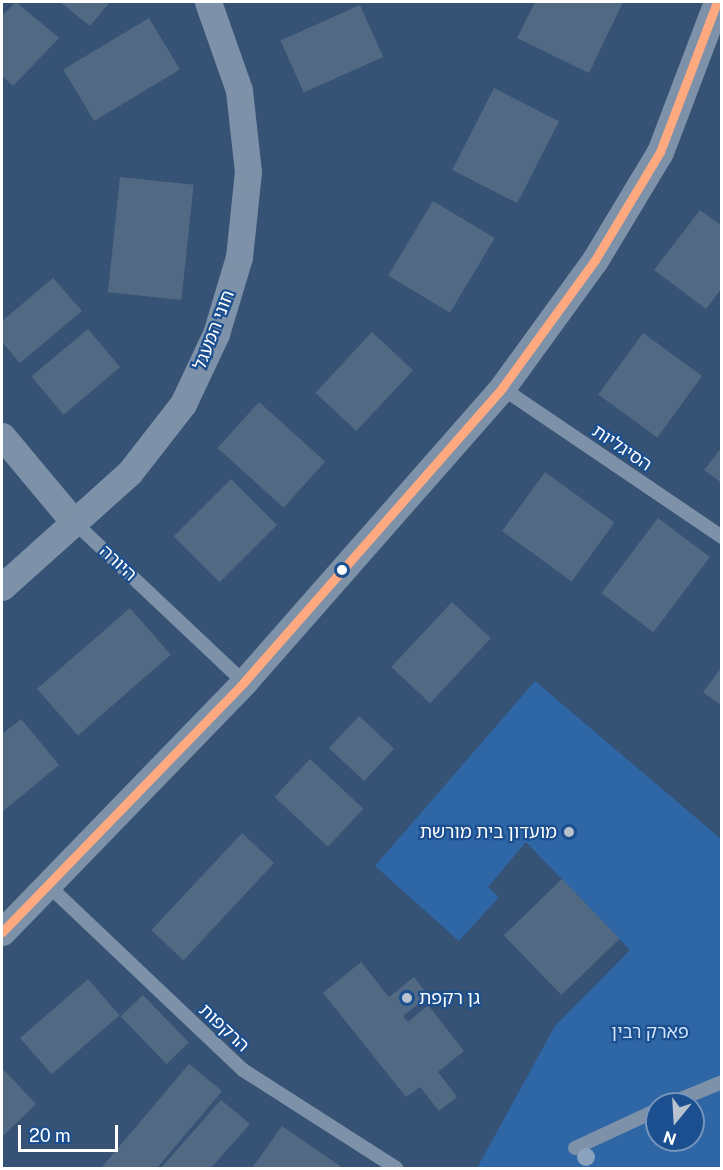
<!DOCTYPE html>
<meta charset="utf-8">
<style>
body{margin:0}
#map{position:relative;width:723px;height:1170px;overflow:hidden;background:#365274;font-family:"Public Sans","Noto Sans Hebrew",sans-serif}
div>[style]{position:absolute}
.green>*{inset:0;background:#2f66a5}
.building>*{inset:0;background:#526984;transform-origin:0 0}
.lane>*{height:14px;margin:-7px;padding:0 7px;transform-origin:7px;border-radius:7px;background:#7d92a8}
.street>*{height:27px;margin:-13.5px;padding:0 13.5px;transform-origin:13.5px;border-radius:13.5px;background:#7d92a8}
.bus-1>*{height:9px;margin:-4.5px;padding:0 4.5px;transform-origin:4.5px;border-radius:4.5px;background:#ffa980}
.trees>*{width:18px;height:18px;margin:-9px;border-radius:50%;background:#8aa2be}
.dots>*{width:16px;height:16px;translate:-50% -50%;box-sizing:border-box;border:3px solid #1b4f8f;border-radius:50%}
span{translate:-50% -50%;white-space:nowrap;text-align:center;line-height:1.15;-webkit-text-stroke:4.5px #1b4f8f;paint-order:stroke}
.street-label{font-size:18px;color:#fff}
.poi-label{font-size:18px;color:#fff}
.right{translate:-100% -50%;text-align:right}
.left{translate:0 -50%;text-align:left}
.park-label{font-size:18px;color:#cfe3fa}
.frame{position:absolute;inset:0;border:3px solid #fff;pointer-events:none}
.north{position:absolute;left:645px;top:1092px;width:60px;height:60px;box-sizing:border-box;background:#1b4f8f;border:2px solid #7695bc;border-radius:50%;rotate:198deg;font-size:16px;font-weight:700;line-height:24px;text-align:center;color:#fff}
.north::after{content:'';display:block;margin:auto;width:21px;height:27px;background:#b9c2ce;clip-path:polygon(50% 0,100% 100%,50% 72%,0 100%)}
.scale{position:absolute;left:18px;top:1125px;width:100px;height:27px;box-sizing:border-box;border:3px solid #fff;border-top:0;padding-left:8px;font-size:18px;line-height:21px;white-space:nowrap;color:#fff;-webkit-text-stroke:4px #1b4f8f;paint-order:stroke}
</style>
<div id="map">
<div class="green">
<i style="clip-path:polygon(evenodd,535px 681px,721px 839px,721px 1168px,477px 1168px,555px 1026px,630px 950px,526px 842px,488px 887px,499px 897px,459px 941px,375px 866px,535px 681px,657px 1104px,693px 1104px,693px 1140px,657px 1140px,657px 1104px)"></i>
</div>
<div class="building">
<i style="clip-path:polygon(16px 2px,59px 38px,13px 86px,2px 76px,2px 16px)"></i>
<i style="clip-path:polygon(60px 2px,110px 2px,90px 26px)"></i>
<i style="clip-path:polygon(535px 2px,623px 2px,589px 73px,517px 38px)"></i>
<i style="left:360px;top:5px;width:57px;height:87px;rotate:66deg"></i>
<i style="left:149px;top:18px;width:60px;height:100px;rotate:59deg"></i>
<i style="left:494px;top:88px;width:73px;height:92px;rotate:27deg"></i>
<i style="left:120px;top:177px;width:74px;height:116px;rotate:6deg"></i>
<i style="left:433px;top:201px;width:72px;height:87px;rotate:31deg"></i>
<i style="clip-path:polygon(700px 210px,722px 226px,722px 288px,706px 309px,654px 270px)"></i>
<i style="clip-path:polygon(53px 278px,82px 311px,20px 363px,2px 342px,2px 321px)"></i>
<i style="left:88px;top:329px;width:50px;height:74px;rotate:50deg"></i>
<i style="left:372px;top:332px;width:56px;height:83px;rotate:43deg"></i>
<i style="left:643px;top:333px;width:73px;height:76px;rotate:36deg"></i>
<i style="left:259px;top:402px;width:89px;height:62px;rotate:42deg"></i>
<i style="clip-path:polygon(722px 447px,722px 483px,704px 470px)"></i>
<i style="left:545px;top:472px;width:86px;height:73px;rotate:36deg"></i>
<i style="left:231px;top:479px;width:65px;height:81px;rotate:45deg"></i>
<i style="left:658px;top:518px;width:65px;height:94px;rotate:37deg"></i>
<i style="left:452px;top:602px;width:53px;height:89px;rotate:43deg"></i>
<i style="left:130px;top:608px;width:62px;height:123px;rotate:49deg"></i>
<i style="clip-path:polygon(722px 667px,722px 706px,703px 692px)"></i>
<i style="left:359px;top:716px;width:48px;height:44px;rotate:43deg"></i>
<i style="clip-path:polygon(21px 719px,59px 765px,2px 812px,2px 734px)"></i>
<i style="left:310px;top:759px;width:73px;height:52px;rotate:43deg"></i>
<i style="left:242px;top:833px;width:44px;height:133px;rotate:43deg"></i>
<i style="left:562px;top:879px;width:83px;height:81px;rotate:46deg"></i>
<i style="clip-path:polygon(361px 962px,389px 997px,414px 977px,429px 996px,403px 1016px,408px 1022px,428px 1005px,464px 1051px,438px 1072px,457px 1097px,439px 1111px,420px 1087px,406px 1097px,323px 993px)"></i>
<i style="left:88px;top:979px;width:48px;height:90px;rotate:49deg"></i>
<i style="left:143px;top:995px;width:66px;height:31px;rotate:46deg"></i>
<i style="clip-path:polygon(189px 1064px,222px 1091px,157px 1168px,101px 1168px)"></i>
<i style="clip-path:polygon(2px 1068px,36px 1104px,2px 1137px)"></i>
<i style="clip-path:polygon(221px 1100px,250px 1124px,211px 1168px,161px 1168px)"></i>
<i style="clip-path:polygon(282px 1126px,343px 1168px,252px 1168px)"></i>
</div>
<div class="lane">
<i style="left:502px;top:388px;width:266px;rotate:34.1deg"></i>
<i style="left:74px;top:522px;width:233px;rotate:43.3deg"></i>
<i style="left:49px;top:886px;width:267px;rotate:43.5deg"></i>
<i style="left:243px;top:1070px;width:182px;rotate:32.6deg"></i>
<i style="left:669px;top:1104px;width:57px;rotate:-22.5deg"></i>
<i style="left:575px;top:1148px;width:90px;rotate:-24.9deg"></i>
</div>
<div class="street">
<i style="left:2px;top:436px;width:112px;rotate:50.1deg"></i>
<i style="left:2px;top:587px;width:172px;rotate:-41.9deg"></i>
<i style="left:130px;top:472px;width:86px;rotate:-52.1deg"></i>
<i style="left:183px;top:404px;width:77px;rotate:-64.8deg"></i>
<i style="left:216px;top:334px;width:80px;rotate:-73.4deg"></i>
<i style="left:239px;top:257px;width:85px;rotate:-84deg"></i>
<i style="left:248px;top:172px;width:82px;rotate:-96.3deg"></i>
<i style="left:239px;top:90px;width:93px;rotate:-109.4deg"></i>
<i style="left:2px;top:932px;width:348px;rotate:-45.9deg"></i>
<i style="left:244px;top:682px;width:391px;rotate:-48.7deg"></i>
<i style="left:502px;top:388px;width:158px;rotate:-54deg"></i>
<i style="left:595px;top:260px;width:126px;rotate:-59deg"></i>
<i style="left:660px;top:152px;width:160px;rotate:-69.2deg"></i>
</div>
<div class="bus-1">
<i style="left:2px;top:932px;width:348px;rotate:-45.9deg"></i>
<i style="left:244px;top:682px;width:391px;rotate:-48.7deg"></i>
<i style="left:502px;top:388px;width:158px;rotate:-54deg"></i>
<i style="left:595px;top:260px;width:126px;rotate:-59deg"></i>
<i style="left:660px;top:152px;width:160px;rotate:-69.2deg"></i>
</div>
<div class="trees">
<i style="left:586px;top:1157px"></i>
</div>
<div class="dots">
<i style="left:342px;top:570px;background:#fff"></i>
<i style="left:569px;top:832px;background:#b9c2ce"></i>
<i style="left:407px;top:998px;background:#b9c2ce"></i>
</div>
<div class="street-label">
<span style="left:214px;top:330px;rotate:-69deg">חוני המעגל</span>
<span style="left:622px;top:448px;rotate:34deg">הסיגליות</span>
<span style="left:118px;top:563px;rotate:43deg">היורה</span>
<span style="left:224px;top:1028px;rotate:43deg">הרקפות</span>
</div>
<div class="poi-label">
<span class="right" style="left:557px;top:832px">מועדון בית מורשת</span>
<span class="left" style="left:419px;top:998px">גן רקפת</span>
</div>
<div class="park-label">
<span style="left:650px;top:1032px">פארק רבין</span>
</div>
<div class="frame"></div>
<div class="north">N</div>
<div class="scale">20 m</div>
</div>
